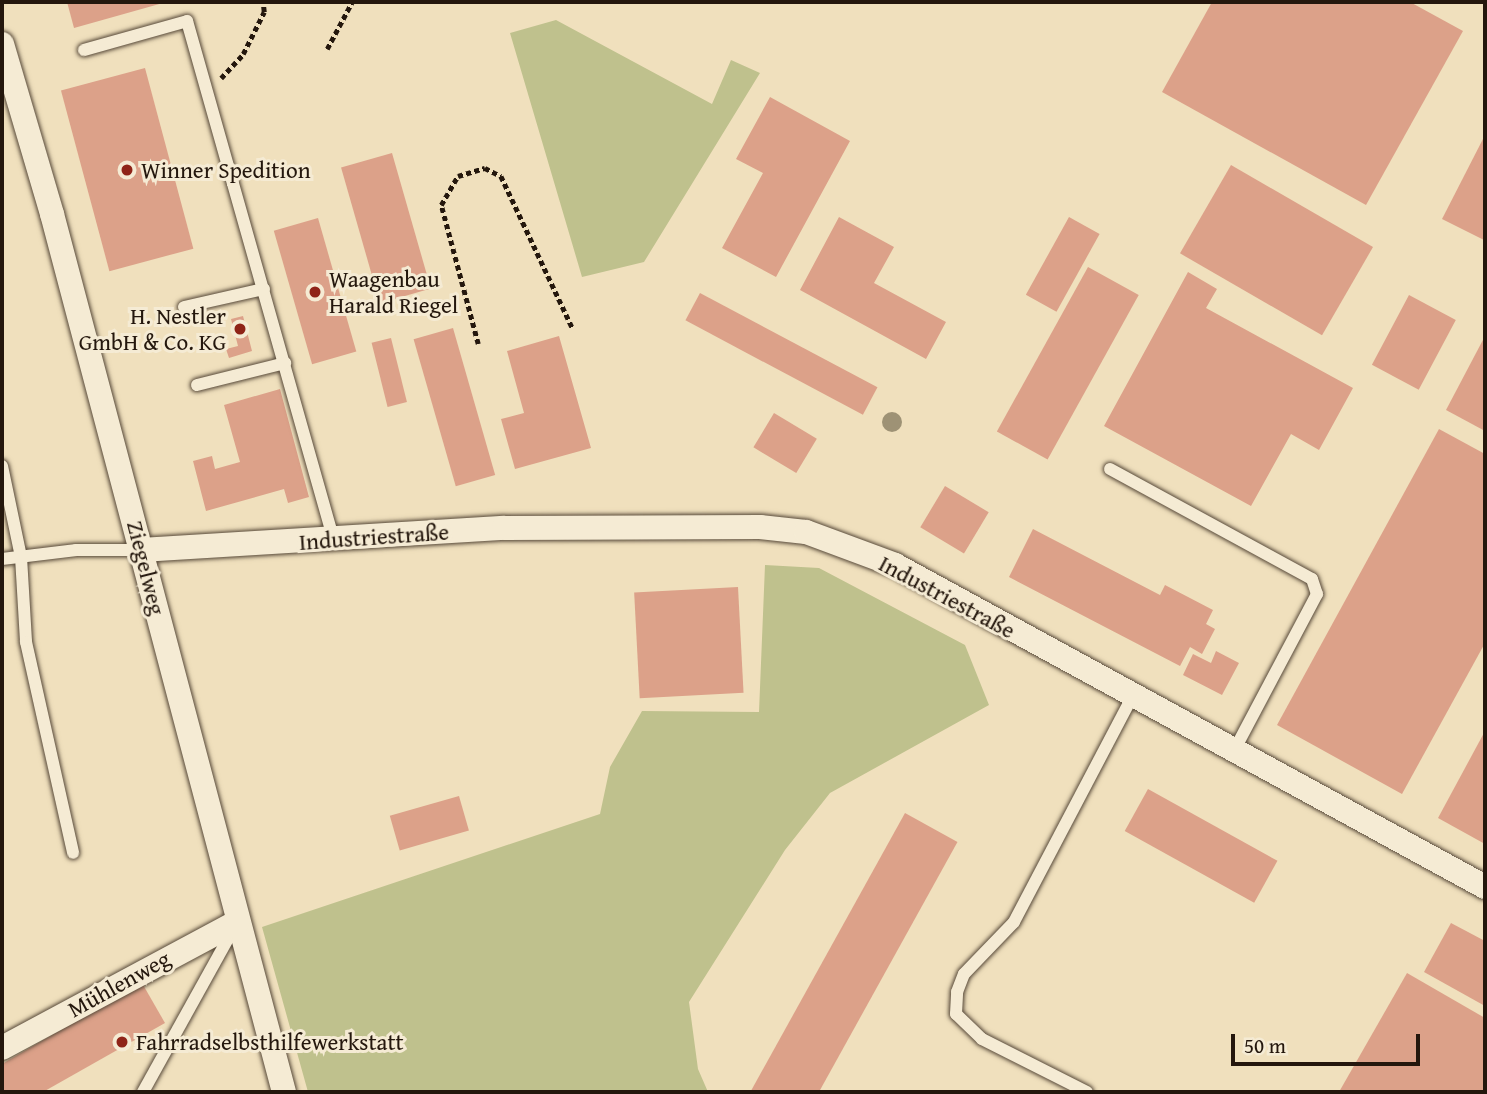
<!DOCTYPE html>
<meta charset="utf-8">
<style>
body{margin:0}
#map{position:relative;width:1487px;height:1094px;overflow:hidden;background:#f0e0bd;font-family:"Gentium Book Plus",serif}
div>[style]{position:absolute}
.green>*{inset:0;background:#bfc18d}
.building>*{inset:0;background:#dca189;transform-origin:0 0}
.path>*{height:4.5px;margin-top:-2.25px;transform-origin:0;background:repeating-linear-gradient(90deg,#24170d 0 5px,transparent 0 8.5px)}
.roads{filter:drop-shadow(0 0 2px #574939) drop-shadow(0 0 2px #574939)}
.service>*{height:12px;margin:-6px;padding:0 6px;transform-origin:6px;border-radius:6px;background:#f5ebd4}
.minor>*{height:24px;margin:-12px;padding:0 12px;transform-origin:12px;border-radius:12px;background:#f5ebd4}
.trees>*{width:20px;height:20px;margin:-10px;border-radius:50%;background:#9e9275}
.dots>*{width:19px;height:19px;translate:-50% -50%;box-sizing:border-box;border:4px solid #f5ebd4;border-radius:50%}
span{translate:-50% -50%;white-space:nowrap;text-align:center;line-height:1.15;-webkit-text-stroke:6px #f5ebd4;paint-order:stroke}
.poi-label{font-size:23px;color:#24170d}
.left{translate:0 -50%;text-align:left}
.right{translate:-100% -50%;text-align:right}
.street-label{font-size:23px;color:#24170d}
.frame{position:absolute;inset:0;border:4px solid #24170d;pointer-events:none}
.scale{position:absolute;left:1231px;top:1034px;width:189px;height:32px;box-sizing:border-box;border:4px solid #24170d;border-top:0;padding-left:9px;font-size:21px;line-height:24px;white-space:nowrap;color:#24170d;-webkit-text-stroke:5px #f5ebd4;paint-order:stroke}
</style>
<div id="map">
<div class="green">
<i style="clip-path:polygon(556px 20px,712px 104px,731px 60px,760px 73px,644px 262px,582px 277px,510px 33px)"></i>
<i style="clip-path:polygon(765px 565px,819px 568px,965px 645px,989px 705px,830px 793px,785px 850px,689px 1002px,698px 1069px,708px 1092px,308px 1092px,262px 927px,600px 814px,610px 767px,642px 711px,759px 712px)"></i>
</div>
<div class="building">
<i style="clip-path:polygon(67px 2px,163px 2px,163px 3px,74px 28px)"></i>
<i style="clip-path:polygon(1212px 2px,1410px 2px,1463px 31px,1366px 205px,1162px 92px)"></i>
<i style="left:145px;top:68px;width:187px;height:87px;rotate:75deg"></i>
<i style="clip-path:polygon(770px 97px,850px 141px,776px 277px,722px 248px,763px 173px,736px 159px)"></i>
<i style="clip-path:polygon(1485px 135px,1485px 238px,1484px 240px,1442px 219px)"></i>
<i style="left:392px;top:153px;width:141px;height:53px;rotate:74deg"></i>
<i style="left:1231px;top:165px;width:164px;height:102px;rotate:30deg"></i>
<i style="clip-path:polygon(839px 217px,894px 247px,874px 283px,946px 322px,926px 359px,800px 290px)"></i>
<i style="left:1069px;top:217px;width:35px;height:89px;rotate:29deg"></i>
<i style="left:318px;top:218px;width:139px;height:46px;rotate:74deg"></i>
<i style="left:1088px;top:267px;width:58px;height:188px;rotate:29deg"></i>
<i style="clip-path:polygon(1188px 272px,1217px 289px,1206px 308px,1353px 388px,1319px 450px,1291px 434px,1251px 506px,1104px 426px)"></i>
<i style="left:700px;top:293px;width:201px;height:31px;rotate:28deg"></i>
<i style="left:1409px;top:295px;width:53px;height:79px;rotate:28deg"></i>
<i style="clip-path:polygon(243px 316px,252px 351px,229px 358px,226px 349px,238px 346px,231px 319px)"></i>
<i style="left:453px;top:328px;width:153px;height:41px;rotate:74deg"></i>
<i style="clip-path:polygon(559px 336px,591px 448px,515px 469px,501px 419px,524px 413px,507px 351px)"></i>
<i style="clip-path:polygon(1485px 336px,1485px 431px,1446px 410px)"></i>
<i style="left:391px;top:338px;width:66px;height:20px;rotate:76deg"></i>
<i style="clip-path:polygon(280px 389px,309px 497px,288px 503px,284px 489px,206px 511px,193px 461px,212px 456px,215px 469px,240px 462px,224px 405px)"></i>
<i style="left:774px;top:413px;width:50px;height:40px;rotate:31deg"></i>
<i style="clip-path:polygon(1439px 429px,1485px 454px,1485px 643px,1402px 794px,1277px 725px)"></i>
<i style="left:945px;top:486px;width:51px;height:48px;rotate:31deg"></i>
<i style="clip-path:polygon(1033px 529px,1160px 595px,1165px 585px,1213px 610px,1206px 624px,1215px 629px,1202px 654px,1190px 647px,1180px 666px,1009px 577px)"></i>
<i style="left:738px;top:587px;width:106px;height:104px;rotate:87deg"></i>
<i style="clip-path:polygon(1216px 651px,1239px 663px,1222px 695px,1183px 675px,1193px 654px,1211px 663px)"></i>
<i style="clip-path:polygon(1485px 731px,1485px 844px,1438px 818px)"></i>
<i style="left:1148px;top:789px;width:148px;height:48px;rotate:29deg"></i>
<i style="left:459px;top:796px;width:36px;height:72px;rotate:74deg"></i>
<i style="left:905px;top:813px;width:60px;height:319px;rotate:29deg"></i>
<i style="clip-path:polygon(1451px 923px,1485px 941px,1485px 1006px,1424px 972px)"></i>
<i style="clip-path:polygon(1407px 973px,1485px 1018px,1485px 1092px,1339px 1092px)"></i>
<i style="clip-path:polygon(142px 983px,165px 1023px,43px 1092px,2px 1092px,2px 1064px)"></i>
</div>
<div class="path">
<i style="left:327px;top:49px;width:53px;rotate:-62deg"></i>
<i style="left:221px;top:78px;width:33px;rotate:-47deg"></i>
<i style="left:243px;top:54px;width:47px;rotate:-63.4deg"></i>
<i style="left:264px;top:12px;width:10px;rotate:-96deg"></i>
<i style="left:478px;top:344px;width:144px;rotate:-104.9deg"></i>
<i style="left:441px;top:205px;width:34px;rotate:-60deg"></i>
<i style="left:458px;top:176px;width:28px;rotate:-17deg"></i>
<i style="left:485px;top:168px;width:18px;rotate:27deg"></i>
<i style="left:501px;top:176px;width:167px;rotate:64.8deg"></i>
</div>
<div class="roads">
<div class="service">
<i style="left:84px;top:50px;width:107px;rotate:-15.7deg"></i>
<i style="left:187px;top:21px;width:540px;rotate:74.21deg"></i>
<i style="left:184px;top:307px;width:82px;rotate:-12.7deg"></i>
<i style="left:197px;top:385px;width:91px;rotate:-14deg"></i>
<i style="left:2px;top:466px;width:93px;rotate:78.2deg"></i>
<i style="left:21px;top:557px;width:85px;rotate:86.6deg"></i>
<i style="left:26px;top:642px;width:216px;rotate:77.4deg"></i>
<i style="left:1110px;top:469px;width:230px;rotate:28.6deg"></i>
<i style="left:1312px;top:579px;width:16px;rotate:72deg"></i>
<i style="left:1317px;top:594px;width:178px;rotate:117.9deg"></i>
<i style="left:2px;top:559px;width:75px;rotate:-6.9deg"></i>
<i style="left:76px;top:550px;width:65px"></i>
<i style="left:143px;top:1092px;width:188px;rotate:-61deg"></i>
<i style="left:1087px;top:1092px;width:118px;rotate:-153.2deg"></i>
<i style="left:982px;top:1039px;width:36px;rotate:-136deg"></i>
<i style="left:956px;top:1014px;width:22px;rotate:-87deg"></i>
<i style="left:957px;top:992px;width:19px;rotate:-69deg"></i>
<i style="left:964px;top:974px;width:72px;rotate:-46.1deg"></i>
<i style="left:1014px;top:922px;width:254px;rotate:-62.3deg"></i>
</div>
<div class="minor">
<i style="left:2px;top:44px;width:177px;rotate:73.6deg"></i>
<i style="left:52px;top:214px;width:908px;rotate:75.2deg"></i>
<i style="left:141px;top:550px;width:364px;rotate:-3.5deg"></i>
<i style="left:504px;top:528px;width:256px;rotate:-0.2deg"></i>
<i style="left:760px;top:527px;width:46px;rotate:6.2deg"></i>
<i style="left:806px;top:532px;width:95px;rotate:20.3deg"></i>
<i style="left:895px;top:565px;width:672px;rotate:28.62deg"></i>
<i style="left:2px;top:1048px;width:267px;rotate:-28.2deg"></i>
</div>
</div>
<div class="trees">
<i style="left:892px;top:422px"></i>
</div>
<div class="dots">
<i style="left:127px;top:170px;background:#8f2418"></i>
<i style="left:315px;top:292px;background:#8f2418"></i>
<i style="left:240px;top:329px;background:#8f2418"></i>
<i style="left:122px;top:1042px;background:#8f2418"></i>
</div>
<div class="poi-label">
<span class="left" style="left:141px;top:170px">Winner Spedition</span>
<span class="left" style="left:329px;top:292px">Waagenbau<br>Harald Riegel</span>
<span class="right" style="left:226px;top:329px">H. Nestler<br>GmbH &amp; Co. KG</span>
<span class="left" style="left:136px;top:1042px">Fahrradselbsthilfewerkstatt</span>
</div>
<div class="street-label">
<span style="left:374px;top:537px;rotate:-4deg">Industriestraße</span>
<span style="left:146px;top:568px;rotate:76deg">Ziegelweg</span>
<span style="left:947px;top:597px;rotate:28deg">Industriestraße</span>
<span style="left:119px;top:984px;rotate:-29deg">Mühlenweg</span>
</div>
<div class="frame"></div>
<div class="scale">50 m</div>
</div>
